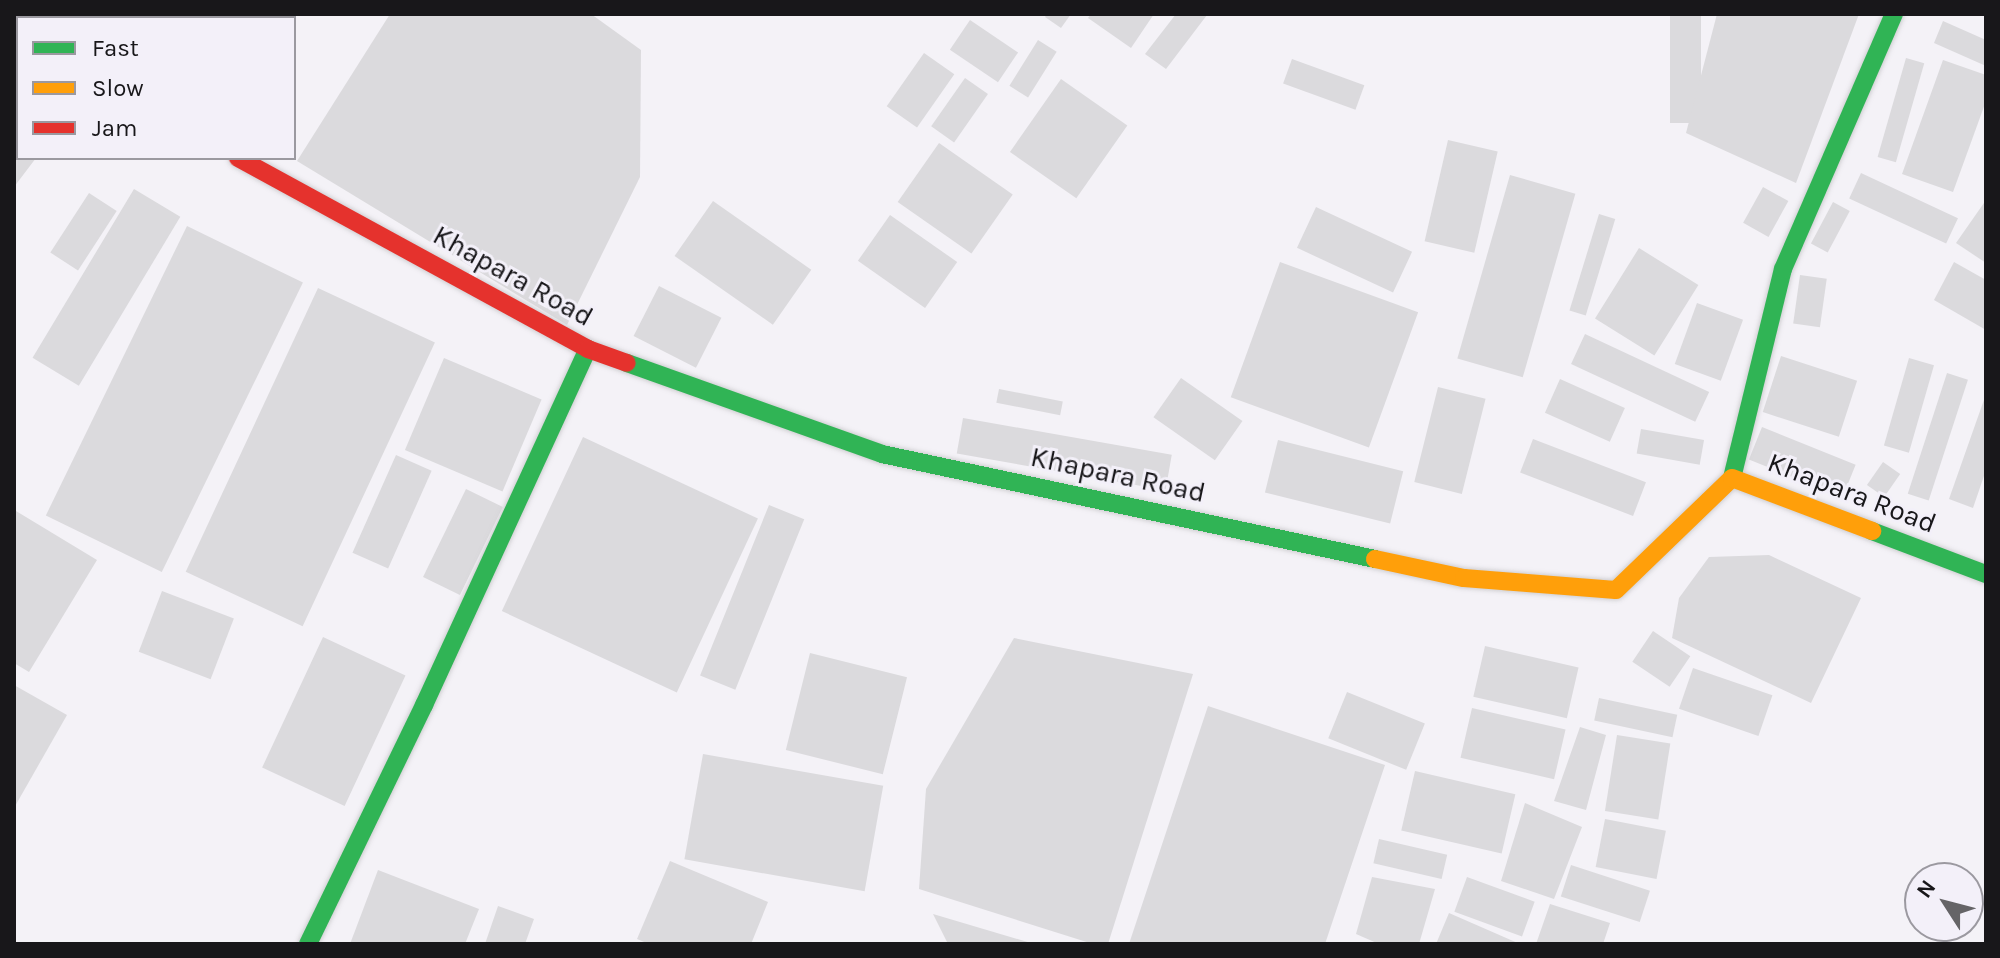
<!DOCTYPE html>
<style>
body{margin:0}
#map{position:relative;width:2000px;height:958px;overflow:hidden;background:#f4f2f7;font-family:Karla,sans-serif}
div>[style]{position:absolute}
.building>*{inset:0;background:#dbdadd;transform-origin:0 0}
.roads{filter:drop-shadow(0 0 2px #d0cfd2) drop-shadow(0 0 2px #d0cfd2)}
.fast>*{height:18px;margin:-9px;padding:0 9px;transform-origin:9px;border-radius:9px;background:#30b455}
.slow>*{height:18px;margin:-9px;padding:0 9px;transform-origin:9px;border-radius:9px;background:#ff9f0a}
.jam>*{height:18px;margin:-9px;padding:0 9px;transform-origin:9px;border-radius:9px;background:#e5322d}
span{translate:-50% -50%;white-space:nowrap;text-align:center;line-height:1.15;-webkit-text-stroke:6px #f3f0f9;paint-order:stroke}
.street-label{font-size:28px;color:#18171a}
.frame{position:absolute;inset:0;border:16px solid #18171a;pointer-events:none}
.legend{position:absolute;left:16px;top:16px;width:280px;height:144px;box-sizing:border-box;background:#f3f0f9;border:2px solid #9b99a0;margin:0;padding:10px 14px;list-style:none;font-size:24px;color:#18171a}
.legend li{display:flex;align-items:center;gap:16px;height:40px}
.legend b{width:40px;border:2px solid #9b99a0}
.north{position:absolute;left:1904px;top:862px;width:80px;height:80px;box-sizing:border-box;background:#f3f0f9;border:2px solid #9b99a0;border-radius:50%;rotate:306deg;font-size:22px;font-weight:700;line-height:32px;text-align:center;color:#18171a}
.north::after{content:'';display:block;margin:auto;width:28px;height:36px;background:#656467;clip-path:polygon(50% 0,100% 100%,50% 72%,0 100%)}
</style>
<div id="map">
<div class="building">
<i style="clip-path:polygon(390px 14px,591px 14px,641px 50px,640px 177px,567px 325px,297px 161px)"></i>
<i style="clip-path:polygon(1047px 14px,1071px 14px,1061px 28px,1045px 17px)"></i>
<i style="clip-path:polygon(1091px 14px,1154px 14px,1131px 48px,1088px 18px)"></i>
<i style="clip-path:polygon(1176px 14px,1207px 15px,1166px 69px,1145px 54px)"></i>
<i style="left:1670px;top:14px;width:31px;height:109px"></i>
<i style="clip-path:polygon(1717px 14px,1859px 14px,1796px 183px,1686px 133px)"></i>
<i style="left:970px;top:20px;width:58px;height:36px;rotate:34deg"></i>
<i style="clip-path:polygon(1943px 21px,1986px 40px,1986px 66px,1934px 43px)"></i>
<i style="left:1038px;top:40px;width:22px;height:54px;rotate:32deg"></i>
<i style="left:924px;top:53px;width:37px;height:65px;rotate:35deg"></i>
<i style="left:1906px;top:58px;width:19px;height:103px;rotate:16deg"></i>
<i style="left:1292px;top:59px;width:77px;height:26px;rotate:20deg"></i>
<i style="clip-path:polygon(1943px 60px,1986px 75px,1986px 101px,1953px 192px,1902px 174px)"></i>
<i style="left:965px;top:78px;width:28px;height:59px;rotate:35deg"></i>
<i style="left:1061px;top:79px;width:81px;height:89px;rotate:35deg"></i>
<i style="clip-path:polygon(14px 140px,18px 144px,18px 158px,36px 158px,14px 187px)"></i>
<i style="left:1448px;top:140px;width:51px;height:104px;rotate:13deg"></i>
<i style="left:939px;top:143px;width:90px;height:72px;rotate:35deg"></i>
<i style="left:1861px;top:173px;width:107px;height:28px;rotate:25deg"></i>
<i style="left:1510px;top:175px;width:68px;height:191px;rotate:16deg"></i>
<i style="left:1763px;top:187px;width:29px;height:41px;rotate:29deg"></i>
<i style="left:134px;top:189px;width:54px;height:197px;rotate:31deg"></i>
<i style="left:89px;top:193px;width:33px;height:71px;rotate:33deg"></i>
<i style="clip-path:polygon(1986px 200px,1986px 263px,1956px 243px)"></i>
<i style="left:713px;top:201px;width:120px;height:67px;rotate:35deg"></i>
<i style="left:1833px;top:202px;width:19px;height:47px;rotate:28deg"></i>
<i style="left:1316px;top:207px;width:106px;height:45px;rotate:25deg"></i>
<i style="left:1599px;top:214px;width:17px;height:101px;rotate:17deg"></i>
<i style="left:890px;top:215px;width:82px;height:56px;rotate:35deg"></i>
<i style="left:187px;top:226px;width:129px;height:322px;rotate:26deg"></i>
<i style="left:1639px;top:248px;width:70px;height:83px;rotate:32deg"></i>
<i style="left:1280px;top:262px;width:147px;height:144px;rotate:20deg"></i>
<i style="clip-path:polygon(1954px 262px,1986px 280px,1986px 330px,1934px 300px)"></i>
<i style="left:1800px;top:275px;width:27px;height:49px;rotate:8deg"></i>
<i style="left:659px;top:286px;width:70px;height:56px;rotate:27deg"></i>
<i style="left:318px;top:288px;width:129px;height:313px;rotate:25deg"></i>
<i style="left:1697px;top:303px;width:49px;height:65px;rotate:20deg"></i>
<i style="left:1585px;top:334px;width:137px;height:33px;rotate:25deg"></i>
<i style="left:1781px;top:356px;width:80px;height:59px;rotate:18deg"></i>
<i style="left:444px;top:358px;width:106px;height:100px;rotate:23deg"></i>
<i style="left:1909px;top:358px;width:26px;height:91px;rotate:16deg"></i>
<i style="left:1947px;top:373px;width:22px;height:127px;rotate:18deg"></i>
<i style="left:1181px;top:378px;width:75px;height:48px;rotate:35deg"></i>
<i style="left:1560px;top:379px;width:71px;height:37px;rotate:24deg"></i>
<i style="left:1438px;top:387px;width:49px;height:98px;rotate:14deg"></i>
<i style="left:999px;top:389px;width:65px;height:14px;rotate:11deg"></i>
<i style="clip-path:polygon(1986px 394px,1986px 470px,1973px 508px,1949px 499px)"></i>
<i style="left:963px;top:418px;width:212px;height:36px;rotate:10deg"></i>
<i style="left:1762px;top:427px;width:101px;height:35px;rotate:22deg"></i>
<i style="left:1641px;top:429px;width:64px;height:25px;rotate:10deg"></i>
<i style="left:583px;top:437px;width:193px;height:192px;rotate:25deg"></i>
<i style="left:1533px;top:439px;width:121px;height:36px;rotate:21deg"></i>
<i style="left:1278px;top:440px;width:129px;height:54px;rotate:14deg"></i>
<i style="left:396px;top:455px;width:39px;height:107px;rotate:24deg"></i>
<i style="left:1883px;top:462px;width:21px;height:28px;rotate:35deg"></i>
<i style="left:466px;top:489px;width:41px;height:98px;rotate:26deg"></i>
<i style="left:769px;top:505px;width:38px;height:184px;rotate:22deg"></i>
<i style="clip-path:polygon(16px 511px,97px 560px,29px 672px,14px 663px)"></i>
<i style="clip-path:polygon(1769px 555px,1861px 598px,1811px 703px,1672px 638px,1679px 598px,1709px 557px)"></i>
<i style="left:162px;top:591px;width:77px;height:65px;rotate:21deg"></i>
<i style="left:1653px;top:631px;width:45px;height:37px;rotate:34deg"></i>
<i style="left:323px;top:637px;width:91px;height:144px;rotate:25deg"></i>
<i style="clip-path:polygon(1014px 638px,1193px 674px,1108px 944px,1093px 944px,919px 889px,926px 789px)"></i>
<i style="left:1485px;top:646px;width:96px;height:52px;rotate:13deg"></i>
<i style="left:810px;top:653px;width:100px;height:100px;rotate:14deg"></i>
<i style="left:1693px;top:668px;width:84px;height:43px;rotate:19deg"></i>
<i style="clip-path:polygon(14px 685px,67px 715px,14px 808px)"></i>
<i style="left:1347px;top:692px;width:84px;height:50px;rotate:22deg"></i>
<i style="left:1599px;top:698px;width:80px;height:23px;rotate:12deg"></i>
<i style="clip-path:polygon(1208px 706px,1385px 765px,1325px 944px,1129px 944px)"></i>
<i style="left:1472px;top:708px;width:96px;height:51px;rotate:13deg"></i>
<i style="clip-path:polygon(1580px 727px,1606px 735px,1586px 810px,1554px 801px)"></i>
<i style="left:1617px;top:735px;width:54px;height:77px;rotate:9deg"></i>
<i style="left:703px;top:754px;width:183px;height:107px;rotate:10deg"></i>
<i style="left:1415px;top:771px;width:103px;height:61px;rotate:13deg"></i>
<i style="clip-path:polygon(1525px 803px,1582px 827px,1554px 899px,1501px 881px)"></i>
<i style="left:1605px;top:819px;width:62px;height:49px;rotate:11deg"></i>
<i style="left:1379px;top:839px;width:70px;height:25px;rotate:13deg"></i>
<i style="clip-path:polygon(670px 861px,768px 902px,751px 944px,649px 944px,637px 939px)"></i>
<i style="left:1571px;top:865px;width:83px;height:33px;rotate:18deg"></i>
<i style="clip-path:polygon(378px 870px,479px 909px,465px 944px,350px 944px)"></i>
<i style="clip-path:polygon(1372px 877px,1435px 889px,1419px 944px,1379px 944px,1356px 934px)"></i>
<i style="left:1467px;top:877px;width:72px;height:37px;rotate:20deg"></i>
<i style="clip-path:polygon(1550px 904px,1610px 923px,1603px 944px,1536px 944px)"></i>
<i style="clip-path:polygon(498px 906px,534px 919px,525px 944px,485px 944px)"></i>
<i style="clip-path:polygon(1449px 913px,1520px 944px,1436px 944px)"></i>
<i style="clip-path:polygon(933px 914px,1031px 943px,1031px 944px,948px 944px)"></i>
</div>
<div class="roads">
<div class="fast">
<i style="left:627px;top:363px;width:271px;rotate:19.6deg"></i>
<i style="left:882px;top:454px;width:504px;rotate:12.02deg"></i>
<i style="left:1732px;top:478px;width:215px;rotate:-76.3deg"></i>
<i style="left:1783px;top:269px;width:278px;rotate:-66.5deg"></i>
<i style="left:1872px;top:531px;width:122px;rotate:20.7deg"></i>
<i style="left:308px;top:944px;width:266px;rotate:-64.1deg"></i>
<i style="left:424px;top:705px;width:392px;rotate:-65.3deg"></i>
</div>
<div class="slow">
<i style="left:14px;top:34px;width:5px;rotate:37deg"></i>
<i style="left:1375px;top:559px;width:91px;rotate:12.1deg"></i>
<i style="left:1464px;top:578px;width:152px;rotate:4.5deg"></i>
<i style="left:1616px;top:590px;width:161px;rotate:-44deg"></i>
<i style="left:1732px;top:478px;width:150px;rotate:20.7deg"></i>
</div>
<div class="jam">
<i style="left:238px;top:158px;width:399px;rotate:28.6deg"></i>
<i style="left:588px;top:349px;width:41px;rotate:19.7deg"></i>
</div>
</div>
<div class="street-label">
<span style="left:513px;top:276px;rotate:29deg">Khapara Road</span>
<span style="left:1118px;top:475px;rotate:12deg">Khapara Road</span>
<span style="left:1852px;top:493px;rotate:21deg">Khapara Road</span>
</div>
<div class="frame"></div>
<ul class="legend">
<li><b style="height:10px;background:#30b455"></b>Fast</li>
<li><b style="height:10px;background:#ff9f0a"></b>Slow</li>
<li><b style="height:10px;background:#e5322d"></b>Jam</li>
</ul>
<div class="north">N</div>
</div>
